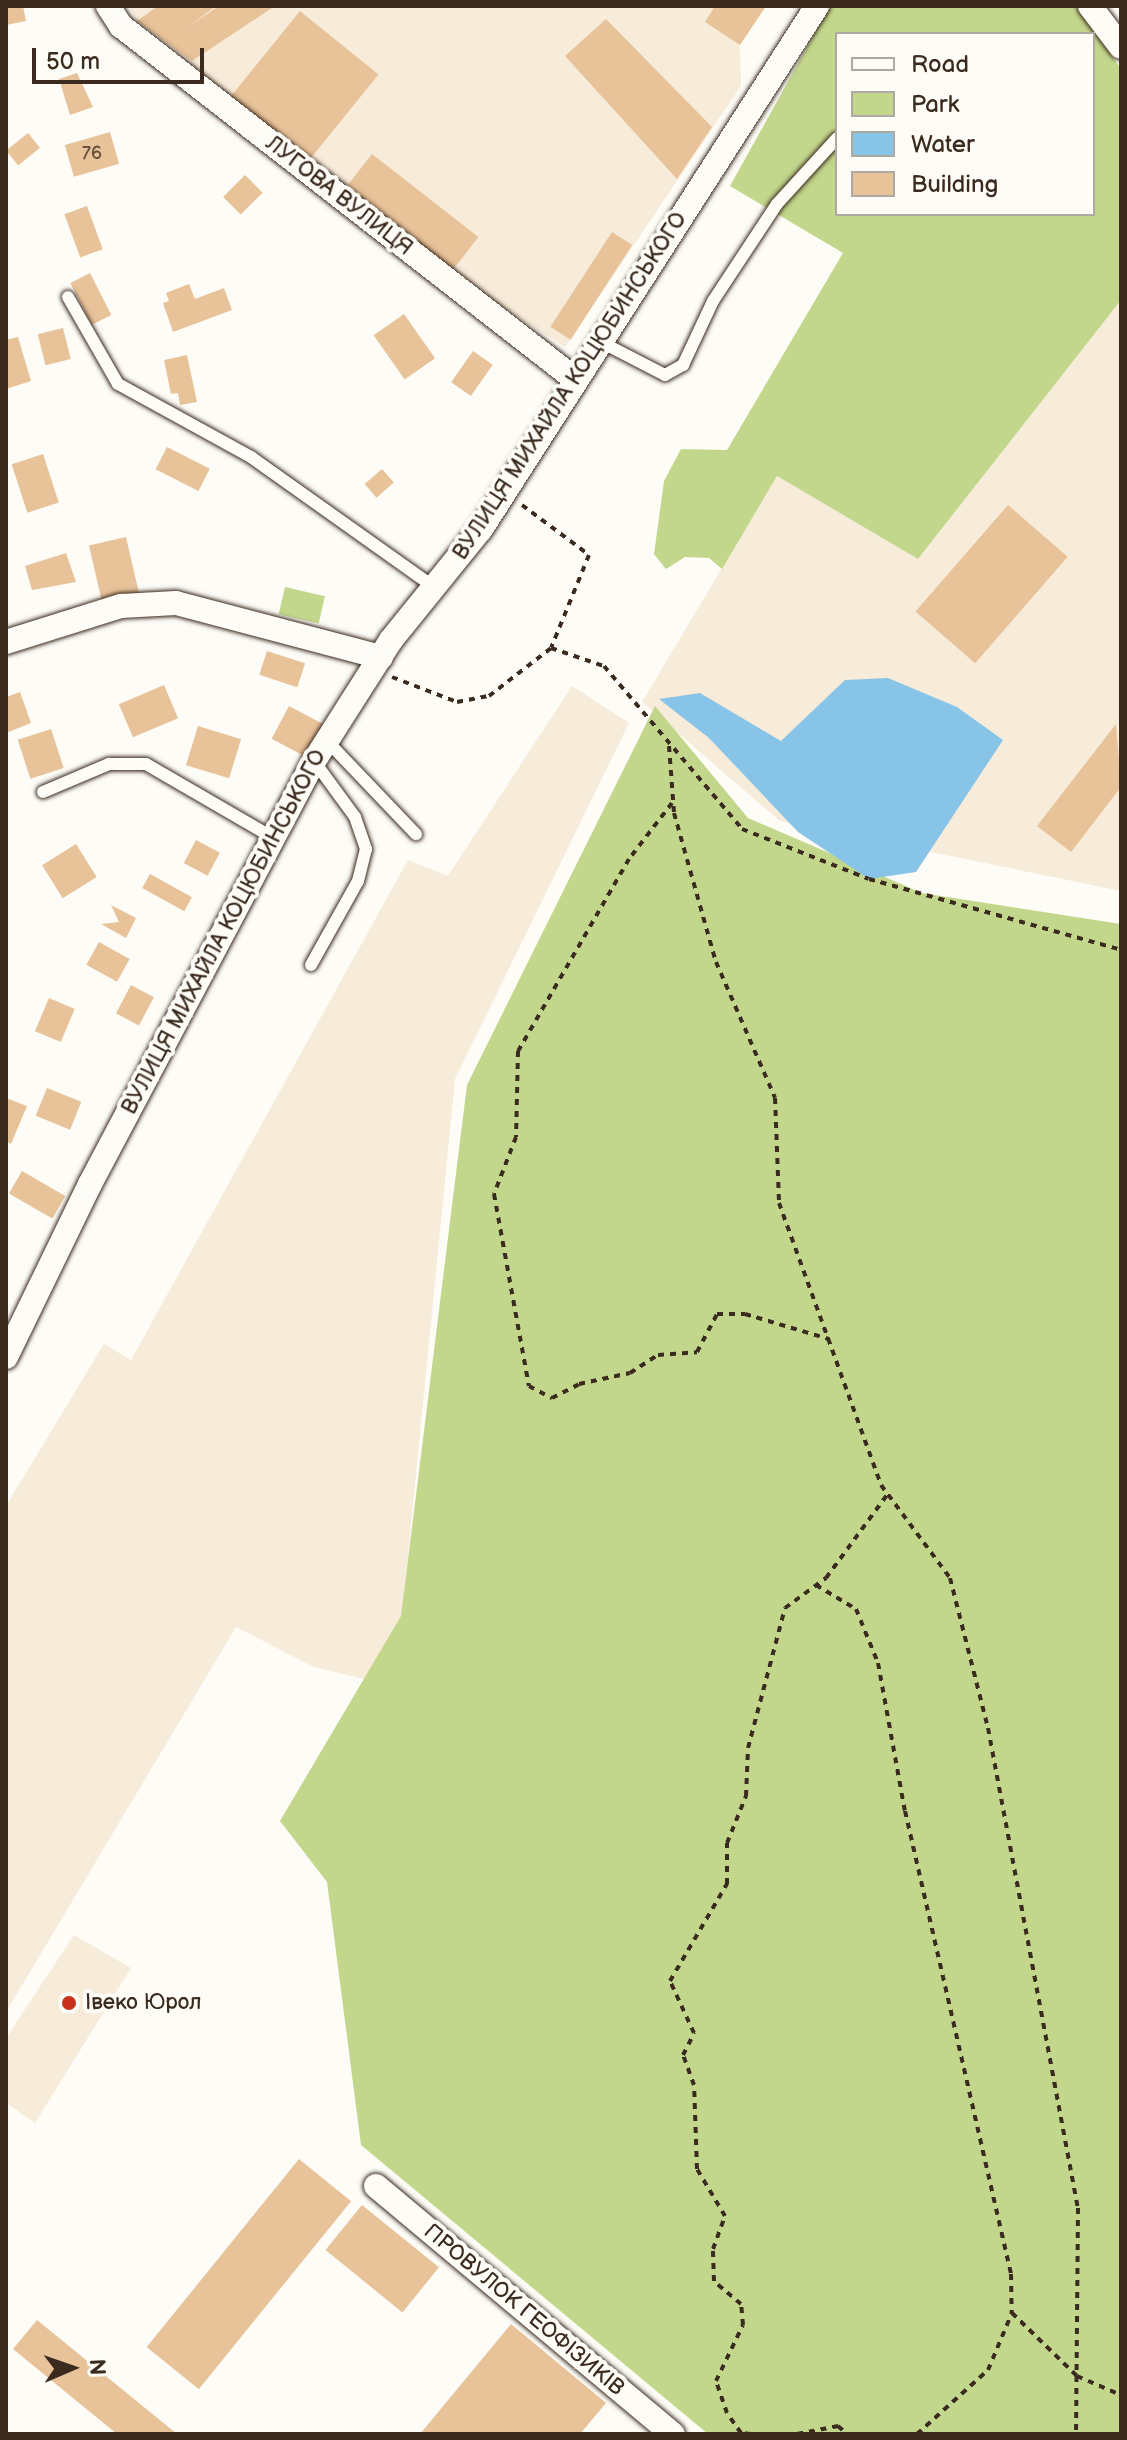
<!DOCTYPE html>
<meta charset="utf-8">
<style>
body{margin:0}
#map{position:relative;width:1127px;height:2440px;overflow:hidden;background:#fdfcf7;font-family:"Balsamiq Sans",sans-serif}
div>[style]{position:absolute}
.built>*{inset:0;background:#f7ebda}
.green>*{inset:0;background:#c3d78c;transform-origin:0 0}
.water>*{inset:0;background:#88c4e7}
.building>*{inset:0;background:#e8c298;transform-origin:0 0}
.path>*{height:4px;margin-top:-2px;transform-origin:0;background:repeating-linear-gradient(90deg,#3b2a1e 0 6px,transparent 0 12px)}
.roads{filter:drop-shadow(0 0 2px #3b2a1e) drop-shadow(0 0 2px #3b2a1e)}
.service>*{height:12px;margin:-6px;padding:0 6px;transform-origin:6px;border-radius:6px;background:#fdfcf7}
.minor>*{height:24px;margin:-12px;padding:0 12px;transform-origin:12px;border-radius:12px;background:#fdfcf7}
.dots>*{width:22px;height:22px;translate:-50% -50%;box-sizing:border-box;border:4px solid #fdfcf7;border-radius:50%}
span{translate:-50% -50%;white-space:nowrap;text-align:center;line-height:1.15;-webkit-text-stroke:8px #fdfcf7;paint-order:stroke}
.number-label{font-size:18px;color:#66503c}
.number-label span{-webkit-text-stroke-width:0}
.street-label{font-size:22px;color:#3b2a1e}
.poi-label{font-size:22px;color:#3b2a1e}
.left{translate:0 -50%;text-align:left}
.frame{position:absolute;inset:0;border:8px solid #3b2a1e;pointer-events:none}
.legend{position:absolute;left:835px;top:32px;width:260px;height:184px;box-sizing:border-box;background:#fdfcf7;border:2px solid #afa8a0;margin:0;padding:10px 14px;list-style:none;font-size:24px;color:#3b2a1e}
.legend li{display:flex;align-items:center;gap:16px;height:40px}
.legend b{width:40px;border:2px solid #afa8a0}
.north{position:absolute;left:32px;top:2328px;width:80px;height:80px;-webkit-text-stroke:6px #fdfcf7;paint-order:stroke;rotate:88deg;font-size:22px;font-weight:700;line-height:32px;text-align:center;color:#3b2a1e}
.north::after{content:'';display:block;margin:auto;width:28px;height:36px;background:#3b2a1e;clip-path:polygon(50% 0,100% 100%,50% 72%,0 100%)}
.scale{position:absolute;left:32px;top:48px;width:172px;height:36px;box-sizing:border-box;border:4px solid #3b2a1e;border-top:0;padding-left:10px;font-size:24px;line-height:28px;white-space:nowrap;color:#3b2a1e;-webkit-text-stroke:6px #fdfcf7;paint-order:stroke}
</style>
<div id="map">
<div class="built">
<i style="clip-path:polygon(129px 6px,766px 6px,740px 45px,741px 86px,565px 347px,451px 274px,137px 21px)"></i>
<i style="clip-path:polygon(1121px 300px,1121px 891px,780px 821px,642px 702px,777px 476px,918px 559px)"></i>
<i style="clip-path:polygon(572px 686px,629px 723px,455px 1079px,400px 1636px,381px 1683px,314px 1667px,236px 1627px,6px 2012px,6px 1506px,104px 1344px,131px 1360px,408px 860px,448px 876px)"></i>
<i style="clip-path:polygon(74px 1935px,131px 1968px,35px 2123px,6px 2103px,6px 2038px)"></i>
</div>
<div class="green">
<i style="clip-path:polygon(evenodd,830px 6px,1078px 8px,1121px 69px,1121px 300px,918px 559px,777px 476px,722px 569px,709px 558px,685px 557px,666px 569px,654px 554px,664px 481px,681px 449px,727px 450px,843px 253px,730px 186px,830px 6px,837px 34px,1093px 34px,1093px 214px,837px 214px,837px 34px)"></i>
<i style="left:285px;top:587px;width:41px;height:28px;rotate:13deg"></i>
<i style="clip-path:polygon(655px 706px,748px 818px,922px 893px,1121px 924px,1121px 2434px,708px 2434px,361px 2145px,327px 1882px,280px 1821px,401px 1616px,467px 1085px)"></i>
</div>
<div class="water">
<i style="clip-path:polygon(888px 678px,957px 707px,1003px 740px,916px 872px,869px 879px,798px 832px,709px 738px,659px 699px,700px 693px,781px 741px,845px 680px)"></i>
</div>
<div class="building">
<i style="clip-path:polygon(6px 6px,23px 6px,26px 21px,6px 25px)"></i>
<i style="clip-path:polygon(158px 6px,216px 6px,188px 27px,219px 6px,275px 6px,192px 61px,137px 21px)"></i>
<i style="clip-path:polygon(715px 6px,766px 6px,740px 45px,705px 22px)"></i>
<i style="left:300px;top:11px;width:101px;height:109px;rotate:39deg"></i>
<i style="clip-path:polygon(606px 19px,712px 127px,677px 179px,565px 56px)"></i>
<i style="clip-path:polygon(77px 73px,93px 107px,70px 115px,59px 79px)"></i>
<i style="left:110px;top:132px;width:33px;height:47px;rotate:74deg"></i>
<i style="left:28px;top:133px;width:19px;height:28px;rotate:51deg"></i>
<i style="left:372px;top:154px;width:135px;height:45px;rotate:38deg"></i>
<i style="left:245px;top:175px;width:25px;height:31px;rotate:45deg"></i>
<i style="left:87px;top:206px;width:46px;height:24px;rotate:70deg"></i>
<i style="left:612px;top:232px;width:24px;height:113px;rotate:33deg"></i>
<i style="left:90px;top:273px;width:47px;height:22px;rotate:63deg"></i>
<i style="clip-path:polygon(189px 284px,195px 299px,224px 288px,232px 310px,173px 332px,163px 303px,169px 301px,166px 293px)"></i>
<i style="left:404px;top:314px;width:54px;height:37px;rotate:55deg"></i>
<i style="left:63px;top:328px;width:32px;height:26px;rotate:76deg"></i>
<i style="clip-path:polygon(18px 337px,31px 381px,6px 389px,6px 340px)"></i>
<i style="left:473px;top:351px;width:24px;height:38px;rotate:35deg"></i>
<i style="clip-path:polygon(187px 355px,197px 402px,180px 405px,178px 393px,171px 394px,164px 360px)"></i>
<i style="left:167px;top:447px;width:48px;height:25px;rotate:27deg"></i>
<i style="left:43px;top:454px;width:51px;height:33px;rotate:72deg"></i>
<i style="left:382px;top:469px;width:18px;height:23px;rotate:49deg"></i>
<i style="left:1008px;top:505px;width:79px;height:141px;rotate:41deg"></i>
<i style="left:126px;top:537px;width:57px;height:38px;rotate:77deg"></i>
<i style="clip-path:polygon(66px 553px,76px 582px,32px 590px,25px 566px)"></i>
<i style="left:267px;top:651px;width:40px;height:25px;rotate:18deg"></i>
<i style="left:164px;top:685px;width:36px;height:49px;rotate:67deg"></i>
<i style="clip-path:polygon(20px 692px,31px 723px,6px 733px,6px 697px)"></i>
<i style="left:289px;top:706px;width:40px;height:37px;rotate:28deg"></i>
<i style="clip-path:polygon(1116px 724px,1121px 787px,1071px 852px,1037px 826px)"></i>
<i style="left:198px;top:726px;width:45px;height:41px;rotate:17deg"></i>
<i style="left:51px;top:729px;width:41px;height:35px;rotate:72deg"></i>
<i style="left:196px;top:840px;width:27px;height:26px;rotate:28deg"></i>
<i style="left:76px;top:844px;width:39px;height:40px;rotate:58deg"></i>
<i style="left:150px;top:874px;width:48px;height:16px;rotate:29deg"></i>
<i style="clip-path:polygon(111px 905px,136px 918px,126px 938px,101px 924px,119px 922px)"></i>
<i style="left:99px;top:942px;width:35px;height:26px;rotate:29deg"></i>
<i style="left:131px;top:985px;width:26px;height:32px;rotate:28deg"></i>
<i style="left:49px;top:998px;width:28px;height:36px;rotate:23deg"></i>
<i style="left:47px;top:1088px;width:37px;height:30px;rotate:22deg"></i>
<i style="clip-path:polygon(6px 1098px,27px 1106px,11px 1144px,6px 1141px)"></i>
<i style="left:22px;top:1171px;width:50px;height:26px;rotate:30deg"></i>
<i style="left:299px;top:2159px;width:67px;height:242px;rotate:39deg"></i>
<i style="left:362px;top:2205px;width:99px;height:58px;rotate:39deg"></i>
<i style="clip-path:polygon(37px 2320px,177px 2434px,117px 2434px,13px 2349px)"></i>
<i style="clip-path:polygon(511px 2324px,606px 2403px,580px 2434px,420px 2434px)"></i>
</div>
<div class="path">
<i style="left:522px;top:505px;width:84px;rotate:36.7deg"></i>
<i style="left:589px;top:555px;width:100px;rotate:112.2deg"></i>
<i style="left:551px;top:648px;width:56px;rotate:18.8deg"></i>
<i style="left:604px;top:666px;width:214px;rotate:49.7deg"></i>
<i style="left:742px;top:829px;width:136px;rotate:21.5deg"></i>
<i style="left:869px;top:879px;width:262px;rotate:15.7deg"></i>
<i style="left:392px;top:677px;width:70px;rotate:21deg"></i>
<i style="left:457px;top:702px;width:33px;rotate:-11deg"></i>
<i style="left:489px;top:696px;width:78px;rotate:-37.7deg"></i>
<i style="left:669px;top:746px;width:67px;rotate:85.7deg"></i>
<i style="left:674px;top:813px;width:155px;rotate:74.3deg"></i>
<i style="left:716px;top:962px;width:148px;rotate:66.5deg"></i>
<i style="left:775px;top:1098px;width:105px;rotate:87.8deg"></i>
<i style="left:779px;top:1203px;width:300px;rotate:70.1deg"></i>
<i style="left:881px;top:1485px;width:116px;rotate:53.4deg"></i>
<i style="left:950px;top:1578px;width:155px;rotate:75.8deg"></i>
<i style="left:988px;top:1728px;width:488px;rotate:79.4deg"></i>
<i style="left:1078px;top:2208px;width:226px;rotate:90.5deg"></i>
<i style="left:672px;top:803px;width:71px;rotate:127.5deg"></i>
<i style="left:629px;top:859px;width:222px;rotate:120deg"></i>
<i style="left:518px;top:1051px;width:86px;rotate:91.3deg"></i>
<i style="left:516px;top:1137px;width:61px;rotate:111.1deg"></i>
<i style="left:494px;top:1194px;width:195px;rotate:79.7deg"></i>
<i style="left:529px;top:1386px;width:26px;rotate:28deg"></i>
<i style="left:552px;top:1398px;width:30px;rotate:-27deg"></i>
<i style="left:579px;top:1384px;width:52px;rotate:-12.2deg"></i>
<i style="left:630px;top:1373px;width:33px;rotate:-33deg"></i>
<i style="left:658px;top:1355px;width:39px;rotate:-4deg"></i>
<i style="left:697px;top:1352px;width:43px;rotate:-62.2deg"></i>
<i style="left:717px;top:1314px;width:28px"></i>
<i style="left:745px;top:1314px;width:88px;rotate:16.6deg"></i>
<i style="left:816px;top:1585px;width:47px;rotate:31deg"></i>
<i style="left:856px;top:1609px;width:58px;rotate:67.8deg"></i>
<i style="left:878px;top:1663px;width:150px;rotate:79.7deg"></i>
<i style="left:905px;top:1811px;width:475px;rotate:77.1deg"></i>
<i style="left:1011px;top:2274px;width:39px;rotate:89deg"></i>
<i style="left:1012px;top:2313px;width:91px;rotate:44.1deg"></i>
<i style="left:1077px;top:2376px;width:48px;rotate:23.4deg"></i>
<i style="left:751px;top:2434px;width:10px;rotate:-174deg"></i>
<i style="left:741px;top:2433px;width:24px;rotate:-125deg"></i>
<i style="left:727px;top:2413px;width:34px;rotate:-109deg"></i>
<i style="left:716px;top:2381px;width:62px;rotate:-64.3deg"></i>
<i style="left:743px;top:2325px;width:21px;rotate:-95deg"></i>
<i style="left:741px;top:2304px;width:35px;rotate:-140deg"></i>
<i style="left:714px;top:2281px;width:32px;rotate:-92deg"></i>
<i style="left:713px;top:2249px;width:35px;rotate:-70deg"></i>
<i style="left:725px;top:2216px;width:55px;rotate:-120.8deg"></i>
<i style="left:697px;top:2169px;width:84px;rotate:-92deg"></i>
<i style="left:694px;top:2085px;width:32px;rotate:-110deg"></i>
<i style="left:683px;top:2055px;width:25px;rotate:-63deg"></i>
<i style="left:694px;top:2033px;width:57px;rotate:-114.8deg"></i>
<i style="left:670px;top:1981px;width:113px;rotate:-59.6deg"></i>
<i style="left:727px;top:1884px;width:41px;rotate:-90deg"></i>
<i style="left:727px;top:1843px;width:51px;rotate:-68deg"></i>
<i style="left:746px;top:1796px;width:48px;rotate:-87.6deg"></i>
<i style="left:748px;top:1748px;width:145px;rotate:-75.2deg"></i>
<i style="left:785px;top:1608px;width:51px;rotate:-36.2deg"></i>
<i style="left:826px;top:1578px;width:103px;rotate:-53.7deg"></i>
<i style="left:797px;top:2434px;width:42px;rotate:-11deg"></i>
<i style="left:838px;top:2426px;width:12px;rotate:42deg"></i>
<i style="left:917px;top:2434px;width:96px;rotate:-42deg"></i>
<i style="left:988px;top:2370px;width:62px;rotate:-67.2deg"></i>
</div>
<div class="roads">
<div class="service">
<i style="left:68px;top:297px;width:100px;rotate:60.1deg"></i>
<i style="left:118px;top:384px;width:152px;rotate:28.8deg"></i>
<i style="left:251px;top:457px;width:224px;rotate:35.4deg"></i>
<i style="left:601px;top:342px;width:72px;rotate:27.3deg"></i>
<i style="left:665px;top:375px;width:21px;rotate:-29deg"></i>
<i style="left:683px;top:365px;width:71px;rotate:-64.9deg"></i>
<i style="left:713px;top:301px;width:116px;rotate:-56.6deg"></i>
<i style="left:777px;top:204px;width:89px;rotate:-47.7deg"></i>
<i style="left:327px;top:741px;width:129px;rotate:46.3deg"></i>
<i style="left:43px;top:792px;width:72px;rotate:-23deg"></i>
<i style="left:109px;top:764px;width:37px"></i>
<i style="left:146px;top:764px;width:143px;rotate:30.1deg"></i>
<i style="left:311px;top:965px;width:96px;rotate:-60.8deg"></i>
<i style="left:358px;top:881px;width:33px;rotate:-76deg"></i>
<i style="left:366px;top:849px;width:34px;rotate:-109deg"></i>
<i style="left:355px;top:817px;width:69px;rotate:-126.2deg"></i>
</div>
<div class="minor">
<i style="left:108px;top:6px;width:24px;rotate:57deg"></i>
<i style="left:121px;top:26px;width:576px;rotate:37.88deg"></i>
<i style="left:1090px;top:6px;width:51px;rotate:52.9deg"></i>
<i style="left:6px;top:642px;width:121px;rotate:-17.4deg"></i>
<i style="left:121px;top:606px;width:55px;rotate:-3.1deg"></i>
<i style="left:176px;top:603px;width:212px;rotate:14.8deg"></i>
<i style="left:6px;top:1357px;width:192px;rotate:-64.1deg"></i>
<i style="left:90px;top:1184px;width:479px;rotate:-62.1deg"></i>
<i style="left:314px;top:761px;width:143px;rotate:-57.5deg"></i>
<i style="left:391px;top:640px;width:143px;rotate:-51deg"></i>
<i style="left:481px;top:529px;width:622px;rotate:-57.28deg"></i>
<i style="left:376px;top:2186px;width:387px;rotate:39.9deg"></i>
</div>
</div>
<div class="dots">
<i style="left:69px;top:2003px;background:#c8321e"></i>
</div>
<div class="number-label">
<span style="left:92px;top:154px">76</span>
</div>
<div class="street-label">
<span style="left:339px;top:196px;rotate:38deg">ЛУГОВА ВУЛИЦЯ</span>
<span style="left:570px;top:386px;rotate:-57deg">ВУЛИЦЯ МИХАЙЛА КОЦЮБИНСЬКОГО</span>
<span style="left:224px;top:932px;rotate:-62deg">ВУЛИЦЯ МИХАЙЛА КОЦЮБИНСЬКОГО</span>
<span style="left:524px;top:2310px;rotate:40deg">ПРОВУЛОК ГЕОФІЗИКІВ</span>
</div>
<div class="poi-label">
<span class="left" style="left:85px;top:2003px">Івеко Юрол</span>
</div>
<div class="frame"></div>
<ul class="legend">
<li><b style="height:10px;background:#fdfcf7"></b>Road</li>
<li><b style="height:22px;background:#c3d78c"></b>Park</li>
<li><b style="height:22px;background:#88c4e7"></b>Water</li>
<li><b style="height:22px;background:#e8c298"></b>Building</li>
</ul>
<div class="north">N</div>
<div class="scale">50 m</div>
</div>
